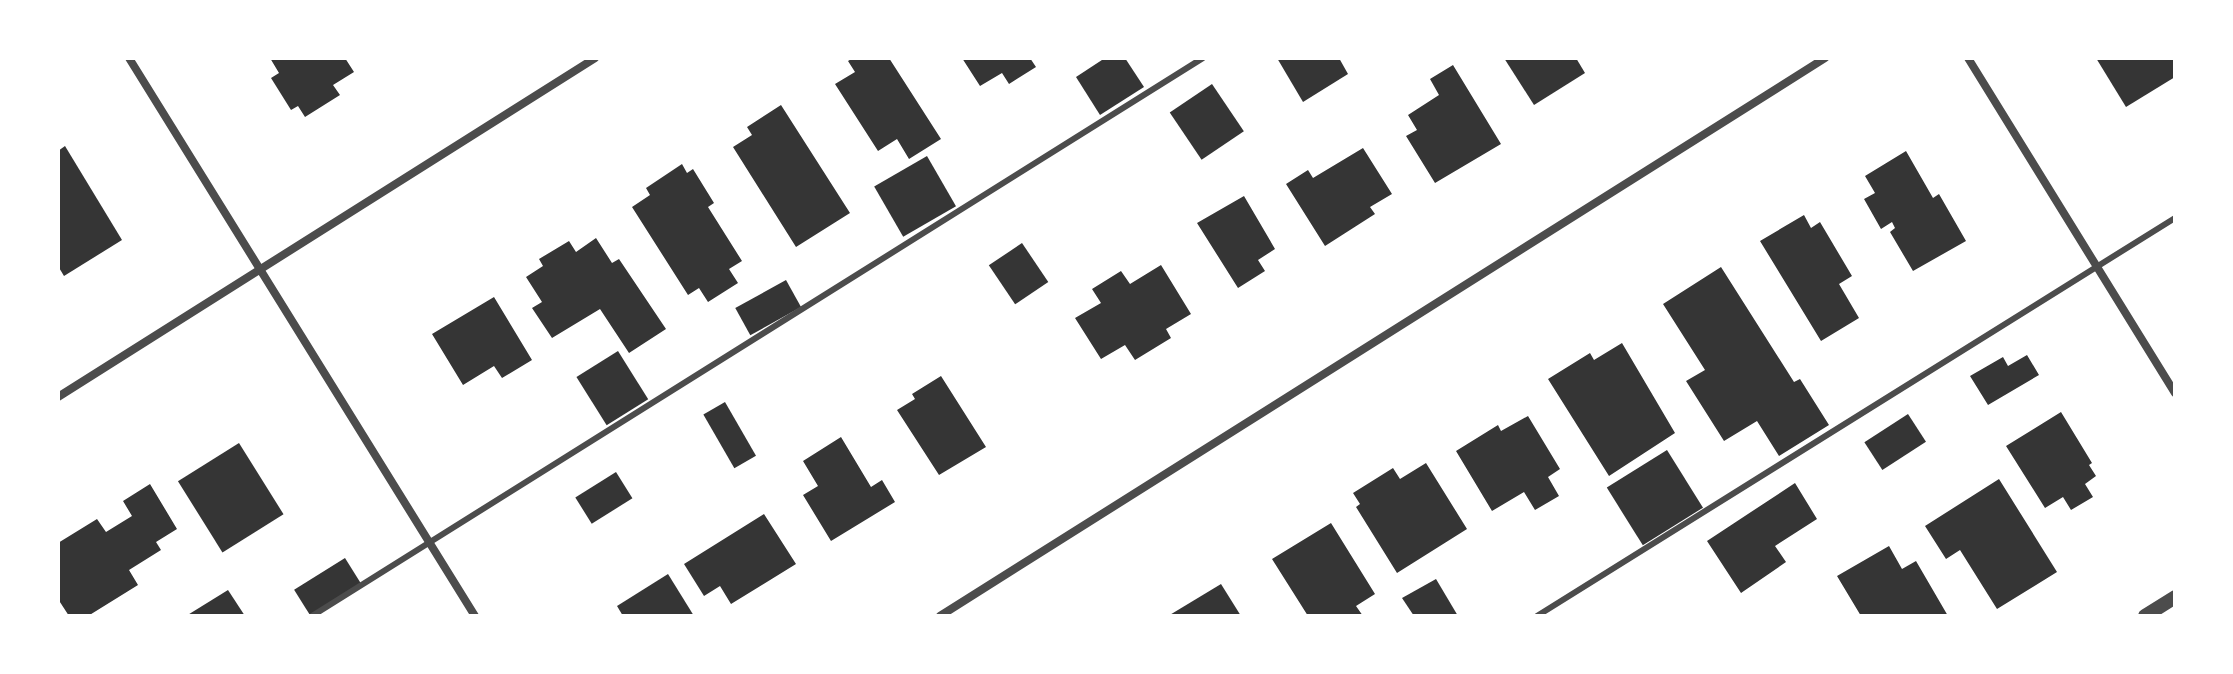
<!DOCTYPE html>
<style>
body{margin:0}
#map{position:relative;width:2233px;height:674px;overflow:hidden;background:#fff;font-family:Mulish,sans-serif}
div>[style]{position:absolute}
.building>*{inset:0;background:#353535;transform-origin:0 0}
.service>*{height:6px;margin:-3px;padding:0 3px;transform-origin:3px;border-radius:3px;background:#4c4c4c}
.minor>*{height:8px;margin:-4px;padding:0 4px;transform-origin:4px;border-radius:4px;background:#4c4c4c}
.tertiary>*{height:14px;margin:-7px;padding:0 7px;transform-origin:7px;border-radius:7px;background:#4c4c4c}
span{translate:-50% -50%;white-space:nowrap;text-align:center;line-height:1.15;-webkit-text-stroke:6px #fff;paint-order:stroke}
.frame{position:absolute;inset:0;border:60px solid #fff;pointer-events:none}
</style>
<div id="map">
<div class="building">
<i style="clip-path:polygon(270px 58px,345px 58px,354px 72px,333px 85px,340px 95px,305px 117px,298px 106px,291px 110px,271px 78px,279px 73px)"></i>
<i style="clip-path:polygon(853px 58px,889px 58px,941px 139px,909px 159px,897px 139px,878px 151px,835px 84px,855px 72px,848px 61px)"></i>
<i style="clip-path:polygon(962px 58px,1030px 58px,1036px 67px,1009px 84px,1002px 73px,980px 86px)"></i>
<i style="clip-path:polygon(1105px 58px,1125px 58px,1144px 87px,1100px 115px,1076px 77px)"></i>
<i style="clip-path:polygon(1277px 58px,1339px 58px,1348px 74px,1303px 102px)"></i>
<i style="clip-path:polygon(1504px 58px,1576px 58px,1585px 73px,1534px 105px)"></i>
<i style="clip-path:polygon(2096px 58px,2175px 58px,2175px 77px,2126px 107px)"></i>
<i style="clip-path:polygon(1453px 65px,1501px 144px,1435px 183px,1406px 136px,1417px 130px,1408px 115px,1439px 95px,1430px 79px)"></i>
<i style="left:1212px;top:84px;width:57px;height:51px;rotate:56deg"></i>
<i style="clip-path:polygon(781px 105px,850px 213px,796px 247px,733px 147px,752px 135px,747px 127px)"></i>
<i style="clip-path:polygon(65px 146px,122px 240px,64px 276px,58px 266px,58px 151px)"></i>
<i style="clip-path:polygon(1363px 148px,1392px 194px,1370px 207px,1375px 214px,1325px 246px,1286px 184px,1308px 170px,1313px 178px)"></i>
<i style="clip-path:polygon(1906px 151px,1933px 198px,1939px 194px,1966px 241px,1913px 271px,1890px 232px,1895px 228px,1892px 222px,1881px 229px,1864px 199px,1875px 193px,1865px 176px)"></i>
<i style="left:927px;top:156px;width:58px;height:61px;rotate:60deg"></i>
<i style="clip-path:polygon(682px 164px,687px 173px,693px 169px,714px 203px,708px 207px,742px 261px,729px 269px,738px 283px,708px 302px,699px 288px,688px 295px,632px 207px,650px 195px,646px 188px)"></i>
<i style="clip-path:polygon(1244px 196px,1275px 249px,1258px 260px,1265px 271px,1238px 288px,1197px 223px)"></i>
<i style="clip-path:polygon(1804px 215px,1811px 228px,1820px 222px,1852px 276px,1839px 284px,1859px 318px,1821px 341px,1760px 241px)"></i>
<i style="clip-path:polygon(596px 238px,612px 263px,619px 259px,666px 329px,629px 353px,600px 309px,552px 338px,532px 308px,542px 302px,526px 277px,543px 266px,539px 259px,569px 241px,576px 252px)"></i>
<i style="left:1022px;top:243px;width:47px;height:40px;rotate:56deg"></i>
<i style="clip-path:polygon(1161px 265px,1191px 314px,1166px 329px,1171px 338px,1135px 360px,1125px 345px,1101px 359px,1075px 318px,1101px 303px,1092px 289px,1121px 271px,1130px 284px)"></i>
<i style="clip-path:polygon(1721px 267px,1794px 382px,1800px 379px,1829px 425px,1779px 456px,1757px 421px,1724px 441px,1686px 381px,1705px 370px,1663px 304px)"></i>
<i style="left:786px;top:280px;width:31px;height:58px;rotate:61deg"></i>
<i style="clip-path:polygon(494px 297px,532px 360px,502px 378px,494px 366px,463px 385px,432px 334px)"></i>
<i style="clip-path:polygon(1622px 343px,1675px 433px,1609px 476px,1548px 379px,1590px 353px,1594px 360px)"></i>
<i style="left:618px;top:351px;width:57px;height:49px;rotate:58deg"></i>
<i style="clip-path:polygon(2027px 355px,2039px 375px,1988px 405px,1970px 376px,2003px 357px,2008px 366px)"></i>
<i style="clip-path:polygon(941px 376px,986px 447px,939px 475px,897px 410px,915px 399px,912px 394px)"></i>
<i style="left:725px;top:402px;width:62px;height:25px;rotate:60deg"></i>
<i style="clip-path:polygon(2061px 412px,2092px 463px,2089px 465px,2096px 476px,2085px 484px,2093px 497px,2071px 510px,2063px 497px,2045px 508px,2006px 446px)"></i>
<i style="left:1908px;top:414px;width:33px;height:52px;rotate:57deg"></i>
<i style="clip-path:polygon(1528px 416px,1560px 469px,1548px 477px,1559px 496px,1535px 510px,1524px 492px,1492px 511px,1456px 451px,1498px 425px,1501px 431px)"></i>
<i style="clip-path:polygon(841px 437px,871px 487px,882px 480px,895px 502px,831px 541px,803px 495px,818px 486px,803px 461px)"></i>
<i style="left:239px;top:443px;width:84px;height:72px;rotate:58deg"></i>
<i style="left:1667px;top:450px;width:68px;height:71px;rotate:58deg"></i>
<i style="clip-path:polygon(1426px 463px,1467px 529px,1397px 573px,1356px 507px,1360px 504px,1353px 493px,1393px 468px,1400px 479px)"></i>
<i style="left:616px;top:472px;width:31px;height:48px;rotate:58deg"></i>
<i style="clip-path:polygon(1999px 479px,2057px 572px,1997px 609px,1960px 550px,1946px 559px,1925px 526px)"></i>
<i style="clip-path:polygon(1795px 483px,1817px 519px,1775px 546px,1786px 562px,1741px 593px,1707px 541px)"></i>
<i style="clip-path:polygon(150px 484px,177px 529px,156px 542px,161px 550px,129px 570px,138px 585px,88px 616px,69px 616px,58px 599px,58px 543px,97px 519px,106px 532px,132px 516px,123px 501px)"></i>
<i style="clip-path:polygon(764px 514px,796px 564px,731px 604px,720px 586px,704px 596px,684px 564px)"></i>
<i style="clip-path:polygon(1331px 523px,1375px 594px,1356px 606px,1363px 616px,1308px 616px,1272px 559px)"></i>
<i style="clip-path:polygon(1889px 546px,1902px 569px,1916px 561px,1948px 616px,1861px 616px,1837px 576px)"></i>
<i style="left:345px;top:558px;width:31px;height:60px;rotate:58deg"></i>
<i style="clip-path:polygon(668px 574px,694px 616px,623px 616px,617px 606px)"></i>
<i style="clip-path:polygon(1436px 579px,1458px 616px,1414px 616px,1402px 598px)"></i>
<i style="clip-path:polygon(1221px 584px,1241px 616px,1168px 616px)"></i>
<i style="clip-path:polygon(228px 590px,245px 616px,186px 616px)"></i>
</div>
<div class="service">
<i style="left:312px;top:616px;width:1051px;rotate:-32.06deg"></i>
<i style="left:1537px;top:616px;width:752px;rotate:-31.96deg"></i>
</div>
<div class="minor">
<i style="left:129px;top:58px;width:657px;rotate:58.2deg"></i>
<i style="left:1968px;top:58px;width:394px;rotate:58.3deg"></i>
<i style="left:58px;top:397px;width:635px;rotate:-32.26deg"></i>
<i style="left:940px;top:616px;width:1046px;rotate:-32.23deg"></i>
</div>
<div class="tertiary">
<i style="left:2145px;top:616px;width:36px;rotate:-32deg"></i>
</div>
<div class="frame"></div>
</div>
